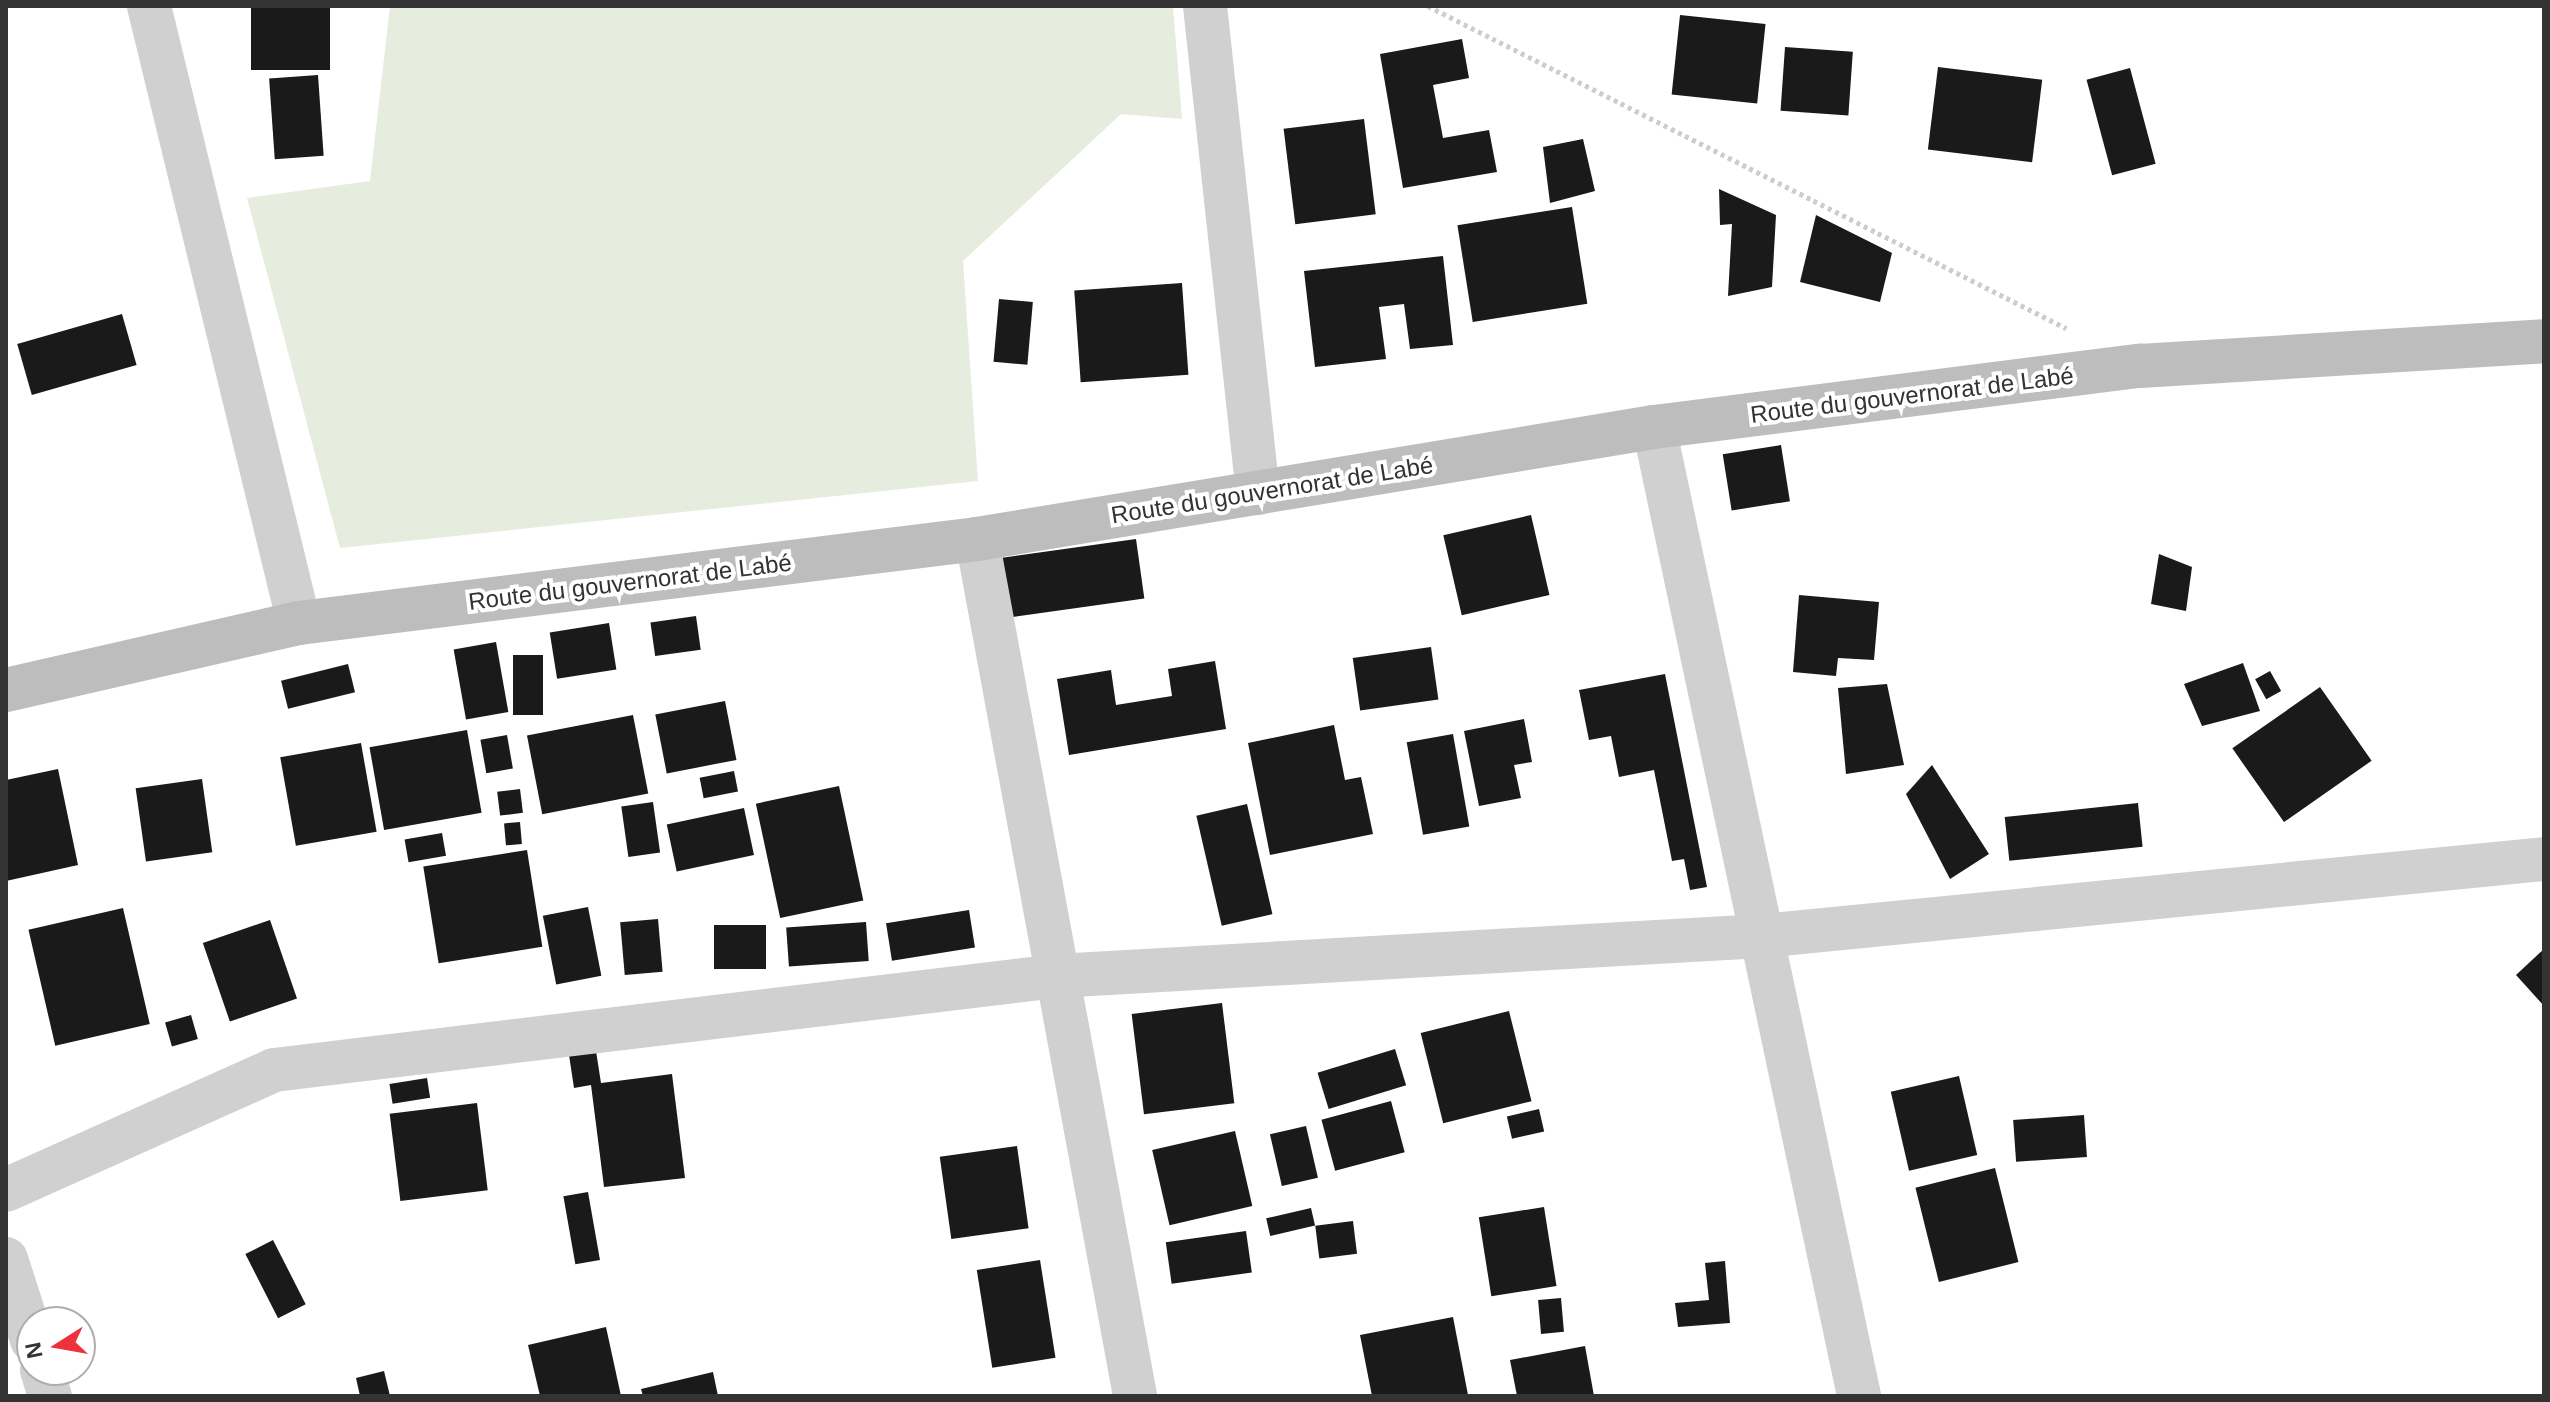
<!DOCTYPE html>
<meta charset="utf-8">
<style>
body{margin:0}
#map{position:relative;width:2550px;height:1402px;overflow:hidden;background:#fff;font-family:Helvetica,sans-serif}
div>[style]{position:absolute}
.green>*{inset:0;background:#e6ecde}
.building>*{inset:0;background:#1a1a1a;transform-origin:0 0}
.path>*{height:5px;margin-top:-2.5px;transform-origin:0;background:repeating-linear-gradient(90deg,#cdcdcd 0 4px,transparent 0 8px)}
.street>*{height:44px;margin:-22px;padding:0 22px;transform-origin:22px;border-radius:22px;background:#d0d0d0}
.secondary>*{height:44px;margin:-22px;padding:0 22px;transform-origin:22px;border-radius:22px;background:#bdbdbd}
span{translate:-50% -50%;white-space:nowrap;text-align:center;line-height:1.15;-webkit-text-stroke:8px #fff;paint-order:stroke}
.street-label{font-size:24px;color:#333}
.frame{position:absolute;inset:0;border:8px solid #333;pointer-events:none}
.north{position:absolute;left:16px;top:1306px;width:80px;height:80px;box-sizing:border-box;background:#fff;border:2px solid #adadad;border-radius:50%;rotate:259deg;font-size:22px;font-weight:700;line-height:32px;text-align:center;color:#333}
.north::after{content:'';display:block;margin:auto;width:28px;height:36px;background:#ec333d;clip-path:polygon(50% 0,100% 100%,50% 72%,0 100%)}
</style>
<div id="map">
<div class="green">
<i style="clip-path:polygon(390px 6px,1173px 6px,1182px 119px,1121px 114px,963px 261px,978px 481px,340px 548px,247px 198px,370px 181px)"></i>
</div>
<div class="building">
<i style="left:251px;top:6px;width:79px;height:64px"></i>
<i style="left:1680px;top:15px;width:86px;height:80px;rotate:6deg"></i>
<i style="clip-path:polygon(1462px 39px,1469px 78px,1433px 85px,1443px 138px,1489px 130px,1497px 172px,1403px 188px,1380px 54px)"></i>
<i style="left:1785px;top:47px;width:68px;height:64px;rotate:4deg"></i>
<i style="left:1938px;top:67px;width:105px;height:83px;rotate:7deg"></i>
<i style="left:2130px;top:68px;width:99px;height:45px;rotate:75deg"></i>
<i style="left:318px;top:75px;width:81px;height:49px;rotate:86deg"></i>
<i style="left:1364px;top:119px;width:96px;height:81px;rotate:83deg"></i>
<i style="clip-path:polygon(1583px 139px,1595px 191px,1550px 203px,1543px 147px)"></i>
<i style="clip-path:polygon(1719px 189px,1776px 215px,1772px 287px,1728px 296px,1732px 224px,1720px 225px)"></i>
<i style="left:1572px;top:207px;width:98px;height:116px;rotate:81deg"></i>
<i style="clip-path:polygon(1816px 215px,1892px 253px,1880px 302px,1800px 282px)"></i>
<i style="clip-path:polygon(1443px 256px,1453px 345px,1410px 349px,1404px 304px,1379px 307px,1386px 359px,1315px 367px,1304px 271px)"></i>
<i style="left:1182px;top:283px;width:92px;height:108px;rotate:86deg"></i>
<i style="left:999px;top:299px;width:34px;height:63px;rotate:5deg"></i>
<i style="left:122px;top:314px;width:53px;height:109px;rotate:74deg"></i>
<i style="left:1781px;top:445px;width:57px;height:59px;rotate:81deg"></i>
<i style="left:1531px;top:515px;width:82px;height:90px;rotate:77deg"></i>
<i style="left:1136px;top:539px;width:60px;height:142px;rotate:82deg"></i>
<i style="clip-path:polygon(2159px 554px,2192px 567px,2186px 611px,2151px 604px)"></i>
<i style="clip-path:polygon(1799px 595px,1879px 602px,1874px 660px,1838px 658px,1836px 676px,1793px 672px)"></i>
<i style="left:696px;top:616px;width:34px;height:46px;rotate:82deg"></i>
<i style="left:609px;top:623px;width:47px;height:60px;rotate:81deg"></i>
<i style="left:496px;top:642px;width:71px;height:43px;rotate:80deg"></i>
<i style="left:1431px;top:647px;width:53px;height:79px;rotate:82deg"></i>
<i style="left:513px;top:655px;width:30px;height:60px"></i>
<i style="clip-path:polygon(1215px 661px,1226px 729px,1069px 755px,1057px 679px,1111px 670px,1116px 705px,1172px 696px,1168px 669px)"></i>
<i style="clip-path:polygon(2243px 663px,2260px 711px,2202px 726px,2184px 684px)"></i>
<i style="left:348px;top:664px;width:29px;height:69px;rotate:76deg"></i>
<i style="left:2270px;top:671px;width:23px;height:17px;rotate:61deg"></i>
<i style="clip-path:polygon(1665px 674px,1707px 887px,1690px 890px,1684px 859px,1672px 861px,1654px 770px,1619px 777px,1611px 736px,1589px 740px,1579px 690px)"></i>
<i style="clip-path:polygon(1887px 684px,1904px 765px,1846px 774px,1838px 688px)"></i>
<i style="left:2320px;top:687px;width:90px;height:107px;rotate:55deg"></i>
<i style="left:725px;top:701px;width:60px;height:71px;rotate:79deg"></i>
<i style="left:633px;top:715px;width:80px;height:108px;rotate:79deg"></i>
<i style="clip-path:polygon(1524px 719px,1532px 762px,1514px 765px,1521px 798px,1479px 806px,1464px 731px)"></i>
<i style="clip-path:polygon(1334px 725px,1345px 780px,1361px 777px,1373px 834px,1270px 855px,1248px 743px)"></i>
<i style="left:467px;top:730px;width:84px;height:99px;rotate:80deg"></i>
<i style="left:1453px;top:734px;width:94px;height:47px;rotate:80deg"></i>
<i style="left:507px;top:735px;width:34px;height:27px;rotate:80deg"></i>
<i style="left:361px;top:743px;width:90px;height:82px;rotate:80deg"></i>
<i style="clip-path:polygon(1932px 765px,1989px 854px,1950px 879px,1906px 794px)"></i>
<i style="clip-path:polygon(58px 769px,78px 865px,6px 881px,6px 780px)"></i>
<i style="left:734px;top:771px;width:21px;height:35px;rotate:79deg"></i>
<i style="left:202px;top:779px;width:74px;height:67px;rotate:82deg"></i>
<i style="left:839px;top:786px;width:117px;height:85px;rotate:78deg"></i>
<i style="left:520px;top:789px;width:24px;height:23px;rotate:83deg"></i>
<i style="left:653px;top:802px;width:51px;height:32px;rotate:82deg"></i>
<i style="left:2138px;top:803px;width:44px;height:134px;rotate:84deg"></i>
<i style="left:1247px;top:804px;width:113px;height:52px;rotate:77deg"></i>
<i style="left:744px;top:808px;width:48px;height:79px;rotate:78deg"></i>
<i style="left:520px;top:822px;width:22px;height:16px;rotate:85deg"></i>
<i style="left:442px;top:833px;width:23px;height:38px;rotate:80deg"></i>
<i style="left:527px;top:850px;width:98px;height:105px;rotate:81deg"></i>
<i style="left:588px;top:907px;width:70px;height:46px;rotate:79deg"></i>
<i style="left:123px;top:908px;width:119px;height:97px;rotate:77deg"></i>
<i style="left:969px;top:910px;width:38px;height:84px;rotate:81deg"></i>
<i style="left:658px;top:919px;width:53px;height:38px;rotate:85deg"></i>
<i style="left:270px;top:920px;width:83px;height:71px;rotate:71deg"></i>
<i style="left:866px;top:922px;width:39px;height:80px;rotate:86deg"></i>
<i style="left:714px;top:925px;width:52px;height:44px"></i>
<i style="clip-path:polygon(2544px 949px,2544px 1006px,2516px 975px)"></i>
<i style="left:1222px;top:1003px;width:101px;height:91px;rotate:83deg"></i>
<i style="left:1509px;top:1011px;width:93px;height:91px;rotate:76deg"></i>
<i style="left:191px;top:1015px;width:25px;height:27px;rotate:74deg"></i>
<i style="left:1395px;top:1049px;width:38px;height:81px;rotate:73deg"></i>
<i style="clip-path:polygon(596px 1051px,601px 1083px,672px 1074px,685px 1178px,604px 1187px,591px 1085px,574px 1088px,569px 1055px)"></i>
<i style="left:1959px;top:1076px;width:81px;height:70px;rotate:77deg"></i>
<i style="left:427px;top:1078px;width:20px;height:38px;rotate:81deg"></i>
<i style="left:1391px;top:1101px;width:53px;height:72px;rotate:75deg"></i>
<i style="left:477px;top:1103px;width:88px;height:88px;rotate:83deg"></i>
<i style="left:1539px;top:1109px;width:23px;height:33px;rotate:77deg"></i>
<i style="left:2084px;top:1115px;width:42px;height:71px;rotate:86deg"></i>
<i style="left:1306px;top:1126px;width:53px;height:37px;rotate:77deg"></i>
<i style="left:1235px;top:1131px;width:77px;height:85px;rotate:77deg"></i>
<i style="left:1017px;top:1146px;width:83px;height:78px;rotate:82deg"></i>
<i style="left:1995px;top:1168px;width:97px;height:82px;rotate:76deg"></i>
<i style="left:588px;top:1192px;width:69px;height:25px;rotate:80deg"></i>
<i style="left:1544px;top:1207px;width:80px;height:66px;rotate:81deg"></i>
<i style="left:1311px;top:1208px;width:18px;height:46px;rotate:77deg"></i>
<i style="left:1353px;top:1221px;width:33px;height:38px;rotate:83deg"></i>
<i style="left:1246px;top:1231px;width:42px;height:81px;rotate:82deg"></i>
<i style="left:273px;top:1240px;width:72px;height:31px;rotate:63deg"></i>
<i style="left:1040px;top:1260px;width:99px;height:64px;rotate:81deg"></i>
<i style="clip-path:polygon(1725px 1261px,1730px 1323px,1678px 1327px,1675px 1303px,1709px 1300px,1705px 1263px)"></i>
<i style="left:1561px;top:1298px;width:34px;height:23px;rotate:85deg"></i>
<i style="clip-path:polygon(1453px 1317px,1468px 1395px,1372px 1396px,1360px 1335px)"></i>
<i style="clip-path:polygon(606px 1327px,621px 1396px,540px 1396px,528px 1345px)"></i>
<i style="clip-path:polygon(1585px 1346px,1594px 1396px,1517px 1396px,1510px 1360px)"></i>
<i style="clip-path:polygon(384px 1371px,390px 1396px,360px 1396px,356px 1378px)"></i>
<i style="clip-path:polygon(713px 1372px,718px 1396px,643px 1396px,641px 1389px)"></i>
</div>
<div class="path">
<i style="left:1428px;top:6px;width:715px;rotate:26.78deg"></i>
</div>
<div class="street">
<i style="left:149px;top:6px;width:635px;rotate:76.34deg"></i>
<i style="left:1205px;top:6px;width:490px;rotate:83.8deg"></i>
<i style="left:1654px;top:427px;width:990px;rotate:78.05deg"></i>
<i style="left:977px;top:539px;width:871px;rotate:79.55deg"></i>
<i style="left:6px;top:1190px;width:294px;rotate:-24.1deg"></i>
<i style="left:274px;top:1070px;width:788px;rotate:-6.85deg"></i>
<i style="left:1056px;top:976px;width:707px;rotate:-3.24deg"></i>
<i style="left:1762px;top:936px;width:786px;rotate:-5.62deg"></i>
<i style="left:6px;top:1259px;width:85px;rotate:72.2deg"></i>
<i style="left:42px;top:1370px;width:27px;rotate:73deg"></i>
</div>
<div class="secondary">
<i style="left:6px;top:690px;width:301px;rotate:-12.9deg"></i>
<i style="left:299px;top:623px;width:683px;rotate:-7.06deg"></i>
<i style="left:977px;top:539px;width:686px;rotate:-9.39deg"></i>
<i style="left:1654px;top:427px;width:490px;rotate:-7.2deg"></i>
<i style="left:2140px;top:366px;width:405px;rotate:-3.5deg"></i>
</div>
<div class="street-label">
<span style="left:1912px;top:395px;rotate:-7deg">Route du gouvernorat de Labé</span>
<span style="left:1272px;top:490px;rotate:-9deg">Route du gouvernorat de Labé</span>
<span style="left:630px;top:582px;rotate:-7deg">Route du gouvernorat de Labé</span>
</div>
<div class="frame"></div>
<div class="north">N</div>
</div>
